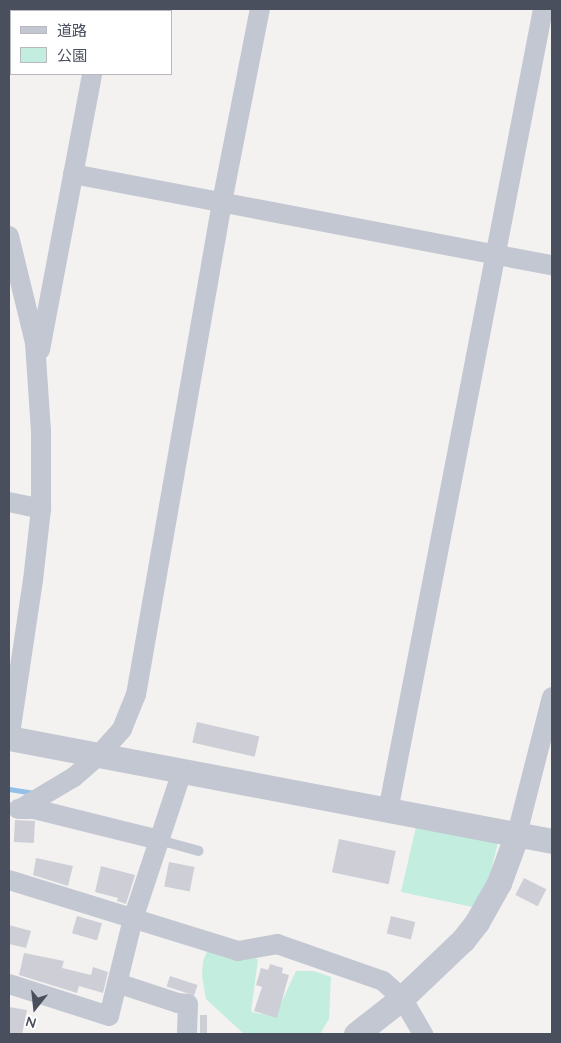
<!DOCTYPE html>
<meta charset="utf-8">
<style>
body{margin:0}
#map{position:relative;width:561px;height:1043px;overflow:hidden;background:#f3f2f1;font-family:Quicksand,"Noto Sans JP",sans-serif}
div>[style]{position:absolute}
.green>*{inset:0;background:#c3edde}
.stream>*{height:5px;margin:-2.5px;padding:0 2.5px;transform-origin:2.5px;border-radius:2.5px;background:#94c0e7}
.building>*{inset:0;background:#cecfd6;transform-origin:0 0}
.service>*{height:10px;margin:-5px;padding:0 5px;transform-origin:5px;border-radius:5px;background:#c3c7d1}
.minor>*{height:20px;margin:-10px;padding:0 10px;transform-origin:10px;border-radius:10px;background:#c3c7d1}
.tertiary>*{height:25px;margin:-12.5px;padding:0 12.5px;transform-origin:12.5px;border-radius:12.5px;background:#c3c7d1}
span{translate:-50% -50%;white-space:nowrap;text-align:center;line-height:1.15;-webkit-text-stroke:4px #fff;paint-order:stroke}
.frame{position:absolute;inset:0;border:10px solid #4a4f5d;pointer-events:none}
.legend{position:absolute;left:10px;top:10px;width:162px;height:65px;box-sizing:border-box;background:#fff;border:1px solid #b7b9be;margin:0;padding:6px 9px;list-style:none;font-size:15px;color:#4a4f5d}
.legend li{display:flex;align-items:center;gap:10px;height:25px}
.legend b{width:25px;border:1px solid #b7b9be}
.north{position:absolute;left:10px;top:983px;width:50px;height:50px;-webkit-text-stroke:4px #fff;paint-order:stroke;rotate:196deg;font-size:14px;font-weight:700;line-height:20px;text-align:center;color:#4a4f5d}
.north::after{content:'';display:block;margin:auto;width:18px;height:22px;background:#4a4f5d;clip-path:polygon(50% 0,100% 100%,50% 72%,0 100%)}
</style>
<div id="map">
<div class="green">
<i style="clip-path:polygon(416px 827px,498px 842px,490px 875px,473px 907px,401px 892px)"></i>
<i style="clip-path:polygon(208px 949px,258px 959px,251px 1012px,275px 1016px,296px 971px,314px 971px,331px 977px,329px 1019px,320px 1034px,244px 1034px,206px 999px,202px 976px,203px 961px)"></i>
</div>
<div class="stream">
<i style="left:9px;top:789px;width:24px;rotate:9deg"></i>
</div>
<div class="building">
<i style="left:197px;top:722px;width:64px;height:21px;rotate:13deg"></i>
<i style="left:15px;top:820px;width:20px;height:22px;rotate:3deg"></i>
<i style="left:339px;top:839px;width:58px;height:34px;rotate:12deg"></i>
<i style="clip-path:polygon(36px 858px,73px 866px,68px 886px,33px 875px)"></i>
<i style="left:169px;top:862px;width:26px;height:25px;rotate:11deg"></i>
<i style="clip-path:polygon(101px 866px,135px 875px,126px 904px,117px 901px,118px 898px,95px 892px)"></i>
<i style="left:524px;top:878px;width:25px;height:19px;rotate:27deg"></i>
<i style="left:77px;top:916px;width:26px;height:18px;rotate:16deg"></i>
<i style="left:391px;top:916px;width:25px;height:18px;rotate:14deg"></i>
<i style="clip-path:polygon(9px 925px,31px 931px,26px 948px,9px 944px)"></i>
<i style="clip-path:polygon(24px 953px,64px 961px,62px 968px,91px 975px,93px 967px,108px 972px,103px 993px,79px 986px,77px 993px,19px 975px)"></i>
<i style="clip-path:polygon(270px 964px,283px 968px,282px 973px,289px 975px,277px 1018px,254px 1011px,262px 987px,256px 985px,261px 968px,268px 970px)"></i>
<i style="left:170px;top:976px;width:29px;height:11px;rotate:18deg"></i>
<i style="clip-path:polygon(9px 1007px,27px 1010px,22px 1034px,9px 1034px)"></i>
<i style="left:200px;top:1015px;width:7px;height:19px"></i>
</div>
<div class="service">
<i style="left:159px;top:840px;width:41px;rotate:15.4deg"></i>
</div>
<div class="minor">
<i style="left:104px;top:11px;width:2px;rotate:-63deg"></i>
<i style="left:73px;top:174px;width:488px;rotate:10.8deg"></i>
<i style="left:9px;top:236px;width:110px;rotate:76.3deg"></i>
<i style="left:35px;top:343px;width:87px;rotate:86.1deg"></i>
<i style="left:41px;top:430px;width:79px;rotate:90deg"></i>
<i style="left:41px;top:509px;width:71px;rotate:96.4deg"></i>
<i style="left:33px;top:580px;width:163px;rotate:98.5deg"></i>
<i style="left:40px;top:350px;width:281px;rotate:-79.3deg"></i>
<i style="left:9px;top:502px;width:33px;rotate:12deg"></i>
<i style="left:18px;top:809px;width:16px"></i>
<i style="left:34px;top:809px;width:129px;rotate:13.9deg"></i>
<i style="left:20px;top:809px;width:63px;rotate:-30.7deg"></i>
<i style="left:74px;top:777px;width:32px;rotate:-41deg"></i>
<i style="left:98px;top:756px;width:36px;rotate:-48deg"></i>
<i style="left:122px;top:729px;width:37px;rotate:-68deg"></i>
<i style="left:136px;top:695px;width:500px;rotate:-80.1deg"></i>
<i style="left:222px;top:202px;width:197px;rotate:-78.9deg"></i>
<i style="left:388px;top:811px;width:817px;rotate:-79.06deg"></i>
<i style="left:517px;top:834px;width:141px;rotate:-75.7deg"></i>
<i style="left:9px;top:880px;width:240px;rotate:17.2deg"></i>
<i style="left:238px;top:951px;width:40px;rotate:-10deg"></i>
<i style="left:277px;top:944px;width:112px;rotate:19.2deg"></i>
<i style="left:383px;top:981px;width:25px;rotate:42deg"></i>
<i style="left:402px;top:998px;width:42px;rotate:59.7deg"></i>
<i style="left:117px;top:983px;width:64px;rotate:18.2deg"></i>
<i style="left:178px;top:1003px;width:10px;rotate:6deg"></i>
<i style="left:188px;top:1004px;width:30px;rotate:92deg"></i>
<i style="left:9px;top:984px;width:105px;rotate:17.7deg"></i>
<i style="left:109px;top:1016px;width:100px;rotate:-76.1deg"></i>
<i style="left:133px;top:919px;width:155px;rotate:-71.6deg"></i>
</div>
<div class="tertiary">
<i style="left:9px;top:738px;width:553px;rotate:10.74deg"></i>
<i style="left:356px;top:1034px;width:58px;rotate:-38deg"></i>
<i style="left:402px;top:998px;width:84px;rotate:-43.6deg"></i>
<i style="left:463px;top:940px;width:23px;rotate:-52deg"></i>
<i style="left:477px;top:922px;width:45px;rotate:-60.6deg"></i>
<i style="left:499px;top:883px;width:52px;rotate:-69.8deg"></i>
</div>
<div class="frame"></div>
<ul class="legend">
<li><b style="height:6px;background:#c3c7d1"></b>道路</li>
<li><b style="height:14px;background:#c3edde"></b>公園</li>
</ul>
<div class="north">N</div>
</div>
